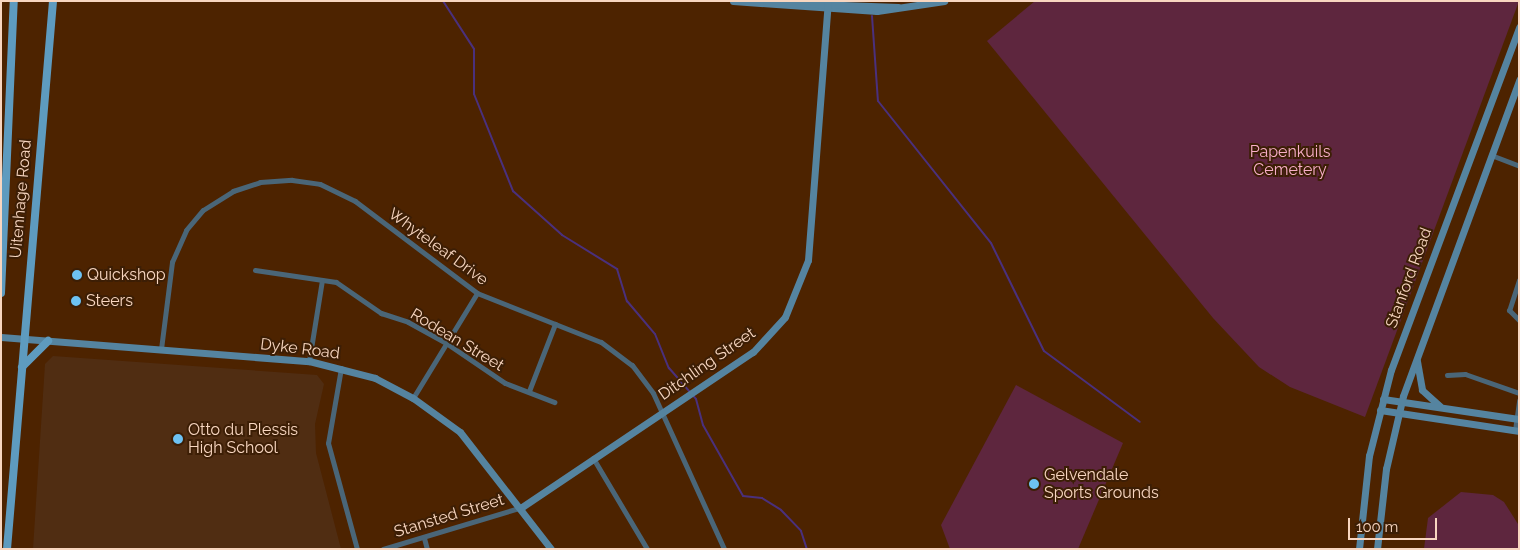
<!DOCTYPE html>
<style>
body{margin:0}
#map{position:relative;width:1520px;height:550px;overflow:hidden;background:#4d2300;font-family:Raleway,sans-serif}
div>[style]{position:absolute}
.built>*{inset:0;background:#502d12}
.green>*{inset:0;background:#5e263e}
.stream>*{height:2px;margin:-1px;padding:0 1px;transform-origin:1px;border-radius:1px;background:#4a307d}
.street>*{height:5px;margin:-2.5px;padding:0 2.5px;transform-origin:2.5px;border-radius:2.5px;background:#4a6678}
.secondary>*{height:7px;margin:-3.5px;padding:0 3.5px;transform-origin:3.5px;border-radius:3.5px;background:#5584a0}
.primary>*{height:8px;margin:-4px;padding:0 4px;transform-origin:4px;border-radius:4px;background:#5e9bbf}
.dots>*{width:14px;height:14px;translate:-50% -50%;box-sizing:border-box;border:2px solid #3c1e05;border-radius:50%}
span{translate:-50% -50%;white-space:nowrap;text-align:center;line-height:1.15;-webkit-text-stroke:4px #3c1e05;paint-order:stroke}
.park-label{font-size:16px;color:#f8aec9}
.street-label{font-size:16px;color:#f8d6c0}
.poi-label{font-size:16px;color:#f8d6c0}
.left{translate:0 -50%;text-align:left}
.frame{position:absolute;inset:0;border:2px solid #f8d6c0;pointer-events:none}
.scale{position:absolute;left:1348px;top:518px;width:89px;height:22px;box-sizing:border-box;border:2px solid #f8d6c0;border-top:0;padding-left:6px;font-size:15px;line-height:18px;white-space:nowrap;color:#f8d6c0;-webkit-text-stroke:4px #3c1e05;paint-order:stroke}
</style>
<div id="map">
<div class="built">
<i style="clip-path:polygon(53px 356px,317px 375px,324px 384px,315px 424px,316px 453px,341px 549px,33px 549px,45px 364px)"></i>
</div>
<div class="green">
<i style="clip-path:polygon(1035px 1px,1519px 1px,1365px 417px,1290px 387px,1259px 367px,1213px 318px,987px 41px)"></i>
<i style="clip-path:polygon(1016px 385px,1123px 443px,1078px 549px,950px 549px,941px 525px)"></i>
<i style="clip-path:polygon(1461px 492px,1493px 495px,1504px 502px,1518px 524px,1519px 549px,1424px 549px,1428px 518px)"></i>
</div>
<div class="stream">
<i style="left:443px;top:1px;width:57px;rotate:57.1deg"></i>
<i style="left:474px;top:49px;width:45px;rotate:90deg"></i>
<i style="left:474px;top:94px;width:105px;rotate:68.1deg"></i>
<i style="left:513px;top:191px;width:66px;rotate:41.9deg"></i>
<i style="left:562px;top:235px;width:65px;rotate:31.7deg"></i>
<i style="left:617px;top:269px;width:34px;rotate:73deg"></i>
<i style="left:627px;top:301px;width:43px;rotate:49.7deg"></i>
<i style="left:655px;top:334px;width:37px;rotate:68deg"></i>
<i style="left:669px;top:368px;width:41px;rotate:48.9deg"></i>
<i style="left:696px;top:399px;width:27px;rotate:75deg"></i>
<i style="left:703px;top:425px;width:81px;rotate:60.6deg"></i>
<i style="left:743px;top:496px;width:19px;rotate:6deg"></i>
<i style="left:762px;top:498px;width:22px;rotate:32deg"></i>
<i style="left:781px;top:510px;width:29px;rotate:46deg"></i>
<i style="left:801px;top:531px;width:19px;rotate:72deg"></i>
<i style="left:872px;top:16px;width:85px;rotate:86deg"></i>
<i style="left:878px;top:101px;width:181px;rotate:51.5deg"></i>
<i style="left:991px;top:243px;width:120px;rotate:63.9deg"></i>
<i style="left:1044px;top:351px;width:119px;rotate:36.5deg"></i>
</div>
<div class="street">
<i style="left:1491px;top:155px;width:30px;rotate:21deg"></i>
<i style="left:255px;top:270px;width:82px;rotate:8.4deg"></i>
<i style="left:336px;top:282px;width:55px;rotate:34.6deg"></i>
<i style="left:381px;top:313px;width:28px;rotate:18deg"></i>
<i style="left:408px;top:322px;width:43px;rotate:28.9deg"></i>
<i style="left:446px;top:343px;width:71px;rotate:34.1deg"></i>
<i style="left:505px;top:383px;width:53px;rotate:21.2deg"></i>
<i style="left:1519px;top:280px;width:32px;rotate:108deg"></i>
<i style="left:1509px;top:310px;width:14px;rotate:45deg"></i>
<i style="left:161px;top:349px;width:88px;rotate:-82.8deg"></i>
<i style="left:172px;top:262px;width:35px;rotate:-66deg"></i>
<i style="left:186px;top:230px;width:26px;rotate:-50deg"></i>
<i style="left:203px;top:210px;width:36px;rotate:-32deg"></i>
<i style="left:233px;top:191px;width:28px;rotate:-18deg"></i>
<i style="left:260px;top:182px;width:32px;rotate:-4deg"></i>
<i style="left:292px;top:180px;width:28px;rotate:8deg"></i>
<i style="left:320px;top:184px;width:39px;rotate:26deg"></i>
<i style="left:355px;top:201px;width:153px;rotate:37deg"></i>
<i style="left:477px;top:293px;width:133px;rotate:21.6deg"></i>
<i style="left:601px;top:342px;width:39px;rotate:37deg"></i>
<i style="left:632px;top:365px;width:35px;rotate:53deg"></i>
<i style="left:653px;top:393px;width:171px;rotate:65.5deg"></i>
<i style="left:309px;top:361px;width:82px;rotate:-80.9deg"></i>
<i style="left:341px;top:368px;width:76px;rotate:99.8deg"></i>
<i style="left:328px;top:443px;width:110px;rotate:74.7deg"></i>
<i style="left:1447px;top:375px;width:18px;rotate:-3deg"></i>
<i style="left:1465px;top:374px;width:57px;rotate:19.4deg"></i>
<i style="left:529px;top:391px;width:72px;rotate:-68.8deg"></i>
<i style="left:413px;top:398px;width:123px;rotate:-58.6deg"></i>
<i style="left:1515px;top:430px;width:30px;rotate:-82deg"></i>
<i style="left:593px;top:458px;width:106px;rotate:59.3deg"></i>
<i style="left:424px;top:538px;width:11px;rotate:75deg"></i>
<i style="left:383px;top:549px;width:145px;rotate:-16.8deg"></i>
</div>
<div class="secondary">
<i style="left:733px;top:1px;width:144px;rotate:4deg"></i>
<i style="left:877px;top:11px;width:68px;rotate:-8.5deg"></i>
<i style="left:789px;top:3px;width:109px;rotate:2.1deg"></i>
<i style="left:1px;top:337px;width:309px;rotate:4.5deg"></i>
<i style="left:309px;top:361px;width:68px;rotate:14.4deg"></i>
<i style="left:375px;top:378px;width:43px;rotate:27.8deg"></i>
<i style="left:413px;top:398px;width:58px;rotate:35.9deg"></i>
<i style="left:460px;top:432px;width:148px;rotate:52.1deg"></i>
<i style="left:1417px;top:361px;width:29px;rotate:80deg"></i>
<i style="left:1422px;top:390px;width:24px;rotate:42deg"></i>
<i style="left:1383px;top:399px;width:137px;rotate:8.4deg"></i>
<i style="left:1380px;top:410px;width:141px;rotate:8.6deg"></i>
<i style="left:522px;top:507px;width:278px;rotate:-33.9deg"></i>
<i style="left:753px;top:352px;width:47px;rotate:-47.6deg"></i>
<i style="left:785px;top:317px;width:61px;rotate:-68deg"></i>
<i style="left:808px;top:260px;width:258px;rotate:-85.6deg"></i>
<i style="left:1359px;top:549px;width:94px;rotate:-83.9deg"></i>
<i style="left:1369px;top:456px;width:89px;rotate:-75.7deg"></i>
<i style="left:1391px;top:370px;width:366px;rotate:-69.5deg"></i>
<i style="left:1377px;top:549px;width:81px;rotate:-83.6deg"></i>
<i style="left:1386px;top:469px;width:75px;rotate:-76.9deg"></i>
<i style="left:1403px;top:396px;width:337px;rotate:-69.8deg"></i>
</div>
<div class="primary">
<i style="left:1px;top:293px;width:292px;rotate:-87.5deg"></i>
<i style="left:22px;top:367px;width:37px;rotate:-45deg"></i>
<i style="left:7px;top:549px;width:550px;rotate:-85.2deg"></i>
</div>
<div class="dots">
<i style="left:77px;top:275px;background:#6dc2f3"></i>
<i style="left:76px;top:301px;background:#6dc2f3"></i>
<i style="left:178px;top:439px;background:#6dc2f3"></i>
<i style="left:1034px;top:484px;background:#6dc2f3"></i>
</div>
<div class="park-label">
<span style="left:1290px;top:161px">Papenkuils<br>Cemetery</span>
</div>
<div class="street-label">
<span style="left:21px;top:199px;rotate:-85deg">Uitenhage Road</span>
<span style="left:438px;top:247px;rotate:36deg">Whyteleaf Drive</span>
<span style="left:1409px;top:278px;rotate:-70deg">Stanford Road</span>
<span style="left:457px;top:340px;rotate:31deg">Rodean Street</span>
<span style="left:300px;top:349px;rotate:7deg">Dyke Road</span>
<span style="left:707px;top:364px;rotate:-35deg">Ditchling Street</span>
<span style="left:449px;top:516px;rotate:-17deg">Stansted Street</span>
</div>
<div class="poi-label">
<span class="left" style="left:87px;top:275px">Quickshop</span>
<span class="left" style="left:86px;top:301px">Steers</span>
<span class="left" style="left:188px;top:439px">Otto du Plessis<br>High School</span>
<span class="left" style="left:1044px;top:484px">Gelvendale<br>Sports Grounds</span>
</div>
<div class="frame"></div>
<div class="scale">100 m</div>
</div>
